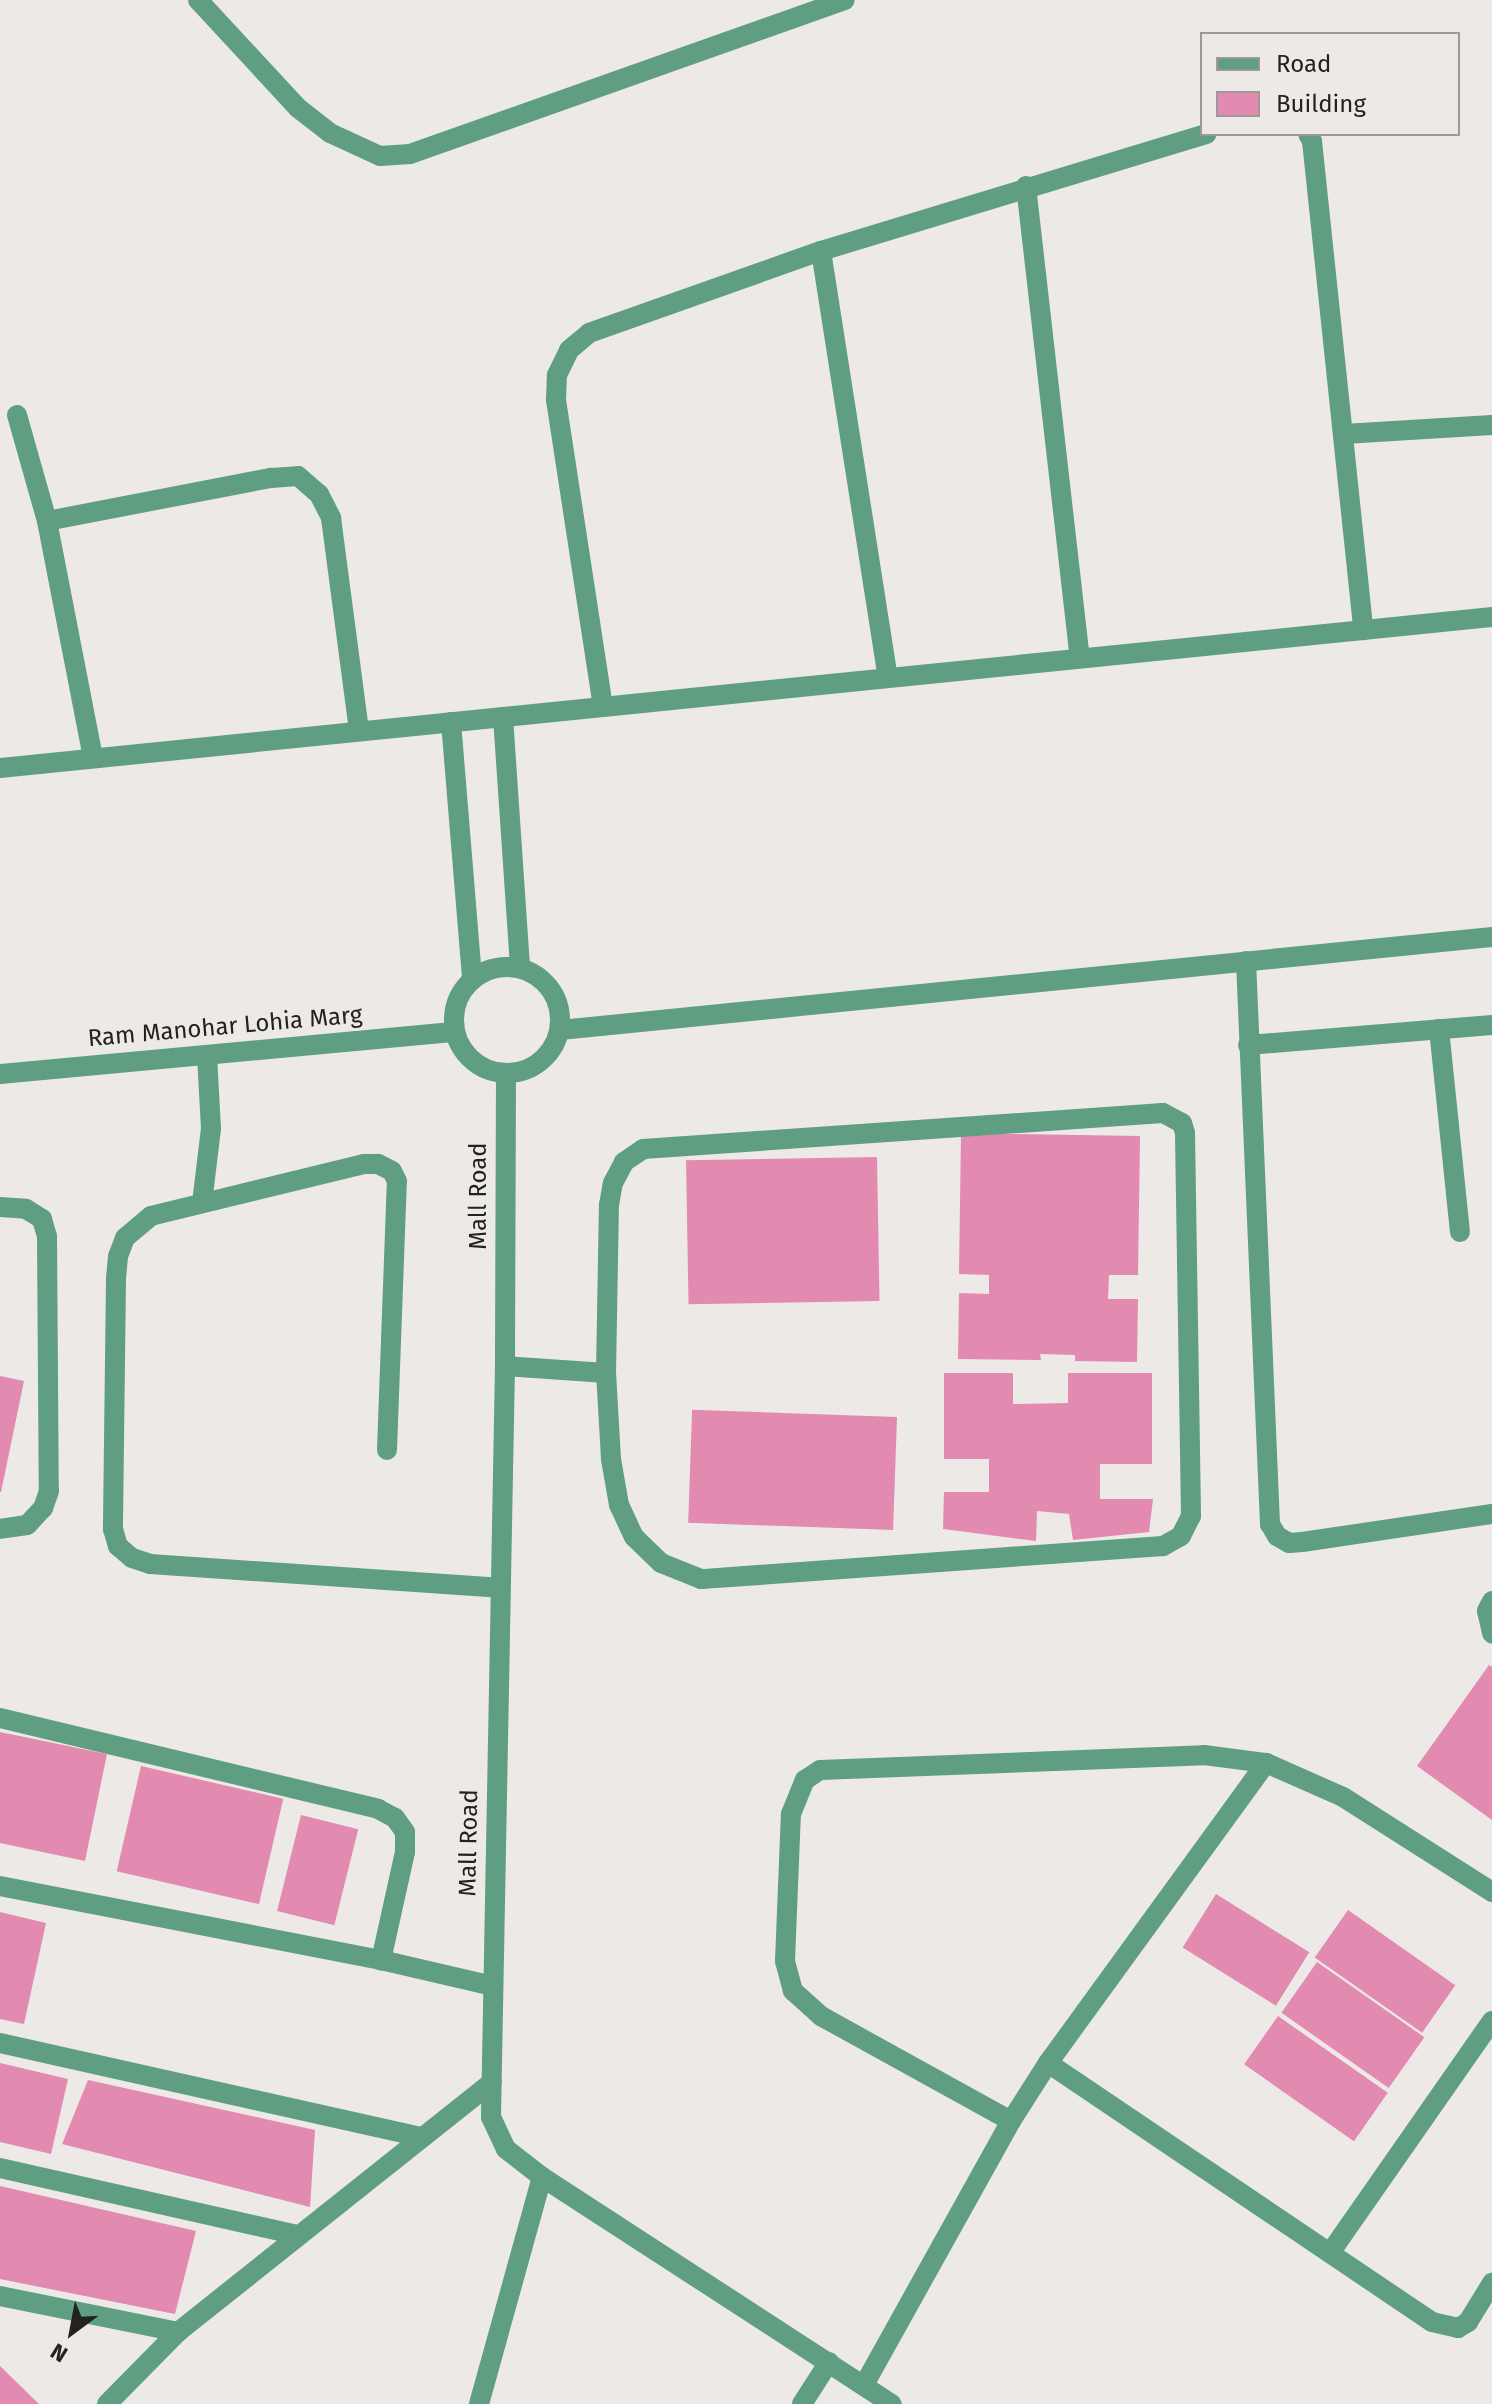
<!DOCTYPE html>
<style>
body{margin:0}
#map{position:relative;width:1492px;height:2404px;overflow:hidden;background:#ece9e7;font-family:"Fira Sans",sans-serif}
div>[style]{position:absolute}
.building>*{inset:0;background:#e28aaf;transform-origin:0 0}
.lane>*{height:20px;margin:-10px;padding:0 10px;transform-origin:10px;border-radius:10px;background:#5f9e80}
.street>*{height:20px;margin:-10px;padding:0 10px;transform-origin:10px;border-radius:10px;background:#5f9e80}
.street>.ring{margin:-10px;padding:0;box-sizing:content-box;background:none;border:20px solid #5f9e80;border-radius:50%}
span{translate:-50% -50%;white-space:nowrap;text-align:center;line-height:1.15;-webkit-text-stroke:6px #ece9e7;paint-order:stroke}
.street-label{font-size:24px;color:#232221}
.legend{position:absolute;left:1200px;top:32px;width:260px;height:104px;box-sizing:border-box;background:#ece9e7;border:2px solid #9c9998;margin:0;padding:10px 14px;list-style:none;font-size:24px;color:#232221}
.legend li{display:flex;align-items:center;gap:16px;height:40px}
.legend b{width:40px;border:2px solid #9c9998}
.north{position:absolute;left:32px;top:2292px;width:80px;height:80px;-webkit-text-stroke:6px #ece9e7;paint-order:stroke;rotate:212deg;font-size:22px;font-weight:700;line-height:32px;text-align:center;color:#232221}
.north::after{content:'';display:block;margin:auto;width:28px;height:36px;background:#232221;clip-path:polygon(50% 0,100% 100%,50% 72%,0 100%)}
</style>
<div id="map">
<div class="building">
<i style="clip-path:polygon(961px 1133px,1140px 1136px,1138px 1275px,1109px 1275px,1108px 1299px,1138px 1299px,1137px 1362px,1075px 1361px,1075px 1355px,1040px 1354px,1041px 1360px,958px 1359px,959px 1293px,989px 1294px,989px 1275px,959px 1274px)"></i>
<i style="left:877px;top:1157px;width:144px;height:191px;rotate:89deg"></i>
<i style="clip-path:polygon(944px 1373px,1013px 1373px,1013px 1404px,1068px 1403px,1068px 1373px,1152px 1373px,1152px 1464px,1100px 1464px,1100px 1499px,1153px 1499px,1149px 1532px,1073px 1540px,1069px 1514px,1037px 1511px,1036px 1541px,943px 1529px,944px 1492px,989px 1492px,989px 1459px,944px 1459px)"></i>
<i style="clip-path:polygon(0 1376px,24px 1381px,1px 1492px,0 1492px)"></i>
<i style="left:897px;top:1417px;width:113px;height:205px;rotate:92deg"></i>
<i style="clip-path:polygon(1489px 1665px,1492px 1667px,1492px 1820px,1417px 1766px)"></i>
<i style="clip-path:polygon(0 1732px,107px 1754px,85px 1861px,0 1843px)"></i>
<i style="left:141px;top:1766px;width:146px;height:108px;rotate:13deg"></i>
<i style="left:301px;top:1815px;width:59px;height:99px;rotate:14deg"></i>
<i style="left:1216px;top:1894px;width:110px;height:63px;rotate:32deg"></i>
<i style="left:1348px;top:1910px;width:131px;height:58px;rotate:35deg"></i>
<i style="clip-path:polygon(0 1912px,46px 1923px,24px 2024px,0 2019px)"></i>
<i style="left:1317px;top:1962px;width:131px;height:62px;rotate:35deg"></i>
<i style="left:1278px;top:2016px;width:134px;height:59px;rotate:35deg"></i>
<i style="clip-path:polygon(0 2063px,68px 2079px,51px 2154px,0 2142px)"></i>
<i style="clip-path:polygon(88px 2080px,315px 2130px,310px 2207px,62px 2144px)"></i>
<i style="clip-path:polygon(0 2186px,196px 2231px,175px 2314px,0 2279px)"></i>
<i style="clip-path:polygon(0 2366px,39px 2404px,0 2404px)"></i>
</div>
<div class="lane">
<i style="left:198px;top:0;width:147px;rotate:47.2deg"></i>
<i style="left:298px;top:108px;width:41px;rotate:38deg"></i>
<i style="left:330px;top:133px;width:55px;rotate:24.7deg"></i>
<i style="left:380px;top:156px;width:30px;rotate:-4deg"></i>
<i style="left:410px;top:154px;width:461px;rotate:-19.5deg"></i>
<i style="left:0;top:1207px;width:26px;rotate:4deg"></i>
<i style="left:26px;top:1209px;width:19px;rotate:32deg"></i>
<i style="left:42px;top:1219px;width:18px;rotate:74deg"></i>
<i style="left:47px;top:1236px;width:255px;rotate:89.6deg"></i>
<i style="left:49px;top:1491px;width:18px;rotate:109deg"></i>
<i style="left:43px;top:1508px;width:23px;rotate:133deg"></i>
<i style="left:27px;top:1525px;width:27px;rotate:172deg"></i>
</div>
<div class="street">
<i style="left:1308px;top:134px;width:8px;rotate:60deg"></i>
<i style="left:1312px;top:141px;width:492px;rotate:84deg"></i>
<i style="left:1026px;top:186px;width:475px;rotate:83.5deg"></i>
<i style="left:821px;top:251px;width:432px;rotate:81.1deg"></i>
<i style="left:17px;top:415px;width:110px;rotate:74.2deg"></i>
<i style="left:47px;top:521px;width:241px;rotate:79deg"></i>
<i style="left:1344px;top:434px;width:148px;rotate:-3.5deg"></i>
<i style="left:47px;top:521px;width:228px;rotate:-10.9deg"></i>
<i style="left:271px;top:478px;width:27px;rotate:-4deg"></i>
<i style="left:298px;top:476px;width:28px;rotate:41deg"></i>
<i style="left:319px;top:494px;width:27px;rotate:63deg"></i>
<i style="left:331px;top:518px;width:215px;rotate:82.5deg"></i>
<i style="left:603px;top:707px;width:311px;rotate:-98.7deg"></i>
<i style="left:556px;top:400px;width:25px;rotate:-88deg"></i>
<i style="left:557px;top:375px;width:28px;rotate:-64deg"></i>
<i style="left:569px;top:350px;width:26px;rotate:-40deg"></i>
<i style="left:589px;top:333px;width:246px;rotate:-19.5deg"></i>
<i style="left:821px;top:251px;width:403px;rotate:-16.9deg"></i>
<i style="left:503px;top:717px;width:252px;rotate:86.1deg"></i>
<i style="left:451px;top:722px;width:259px;rotate:85.3deg"></i>
<i style="left:0;top:768px;width:1500px;rotate:-5.78deg"></i>
<i style="left:1246px;top:961px;width:564px;rotate:87.56deg"></i>
<i style="left:1270px;top:1524px;width:14px;rotate:60deg"></i>
<i style="left:1277px;top:1536px;width:14px;rotate:30deg"></i>
<i style="left:1289px;top:1543px;width:13px;rotate:-4deg"></i>
<i style="left:1302px;top:1542px;width:192px;rotate:-8.4deg"></i>
<i class="ring" style="left:454px;top:967px;width:86px;height:86px"></i>
<i style="left:1439px;top:1029px;width:204px;rotate:84.1deg"></i>
<i style="left:560px;top:1030px;width:937px;rotate:-5.7deg"></i>
<i style="left:1248px;top:1045px;width:245px;rotate:-4.7deg"></i>
<i style="left:506px;top:1073px;width:293px;rotate:90.2deg"></i>
<i style="left:505px;top:1366px;width:751px;rotate:91.07deg"></i>
<i style="left:491px;top:2117px;width:35px;rotate:65deg"></i>
<i style="left:506px;top:2149px;width:46px;rotate:37.9deg"></i>
<i style="left:542px;top:2177px;width:417px;rotate:33deg"></i>
<i style="left:0;top:1074px;width:457px;rotate:-5.3deg"></i>
<i style="left:1163px;top:1113px;width:21px;rotate:28deg"></i>
<i style="left:1182px;top:1123px;width:10px;rotate:73deg"></i>
<i style="left:1185px;top:1133px;width:383px;rotate:89.1deg"></i>
<i style="left:1191px;top:1516px;width:22px;rotate:117deg"></i>
<i style="left:1181px;top:1536px;width:21px;rotate:151deg"></i>
<i style="left:1163px;top:1546px;width:463px;rotate:175.9deg"></i>
<i style="left:701px;top:1579px;width:43px;rotate:-158.2deg"></i>
<i style="left:661px;top:1563px;width:37px;rotate:-136deg"></i>
<i style="left:634px;top:1537px;width:35px;rotate:-115deg"></i>
<i style="left:619px;top:1505px;width:47px;rotate:-99.9deg"></i>
<i style="left:611px;top:1459px;width:86px;rotate:-93.3deg"></i>
<i style="left:606px;top:1373px;width:168px;rotate:-89deg"></i>
<i style="left:609px;top:1205px;width:22px;rotate:-80deg"></i>
<i style="left:613px;top:1183px;width:24px;rotate:-62deg"></i>
<i style="left:624px;top:1162px;width:23px;rotate:-34deg"></i>
<i style="left:643px;top:1149px;width:521px;rotate:-3.96deg"></i>
<i style="left:202px;top:1203px;width:75px;rotate:-83.1deg"></i>
<i style="left:211px;top:1129px;width:74px;rotate:-93.1deg"></i>
<i style="left:505px;top:1366px;width:101px;rotate:4deg"></i>
<i style="left:387px;top:1450px;width:269px;rotate:-87.9deg"></i>
<i style="left:397px;top:1181px;width:11px;rotate:-117deg"></i>
<i style="left:392px;top:1171px;width:16px;rotate:-153deg"></i>
<i style="left:378px;top:1164px;width:14px;rotate:180deg"></i>
<i style="left:364px;top:1164px;width:219px;rotate:166.3deg"></i>
<i style="left:151px;top:1216px;width:34px;rotate:140deg"></i>
<i style="left:125px;top:1238px;width:19px;rotate:111deg"></i>
<i style="left:118px;top:1256px;width:22px;rotate:95deg"></i>
<i style="left:116px;top:1278px;width:251px;rotate:90.7deg"></i>
<i style="left:113px;top:1529px;width:18px;rotate:74deg"></i>
<i style="left:118px;top:1546px;width:18px;rotate:41deg"></i>
<i style="left:132px;top:1558px;width:19px;rotate:18deg"></i>
<i style="left:150px;top:1564px;width:350px;rotate:3.9deg"></i>
<i style="left:1492px;top:1601px;width:11px;rotate:117deg"></i>
<i style="left:1487px;top:1611px;width:23px;rotate:77deg"></i>
<i style="left:0;top:1718px;width:389px;rotate:13.5deg"></i>
<i style="left:378px;top:1809px;width:19px;rotate:28deg"></i>
<i style="left:395px;top:1818px;width:17px;rotate:54deg"></i>
<i style="left:405px;top:1832px;width:20px;rotate:90deg"></i>
<i style="left:405px;top:1852px;width:111px;rotate:102.5deg"></i>
<i style="left:0;top:1886px;width:388px;rotate:11deg"></i>
<i style="left:381px;top:1960px;width:115px;rotate:13.1deg"></i>
<i style="left:0;top:2043px;width:429px;rotate:12.6deg"></i>
<i style="left:1048px;top:2063px;width:463px;rotate:34deg"></i>
<i style="left:1432px;top:2322px;width:27px;rotate:13deg"></i>
<i style="left:1458px;top:2328px;width:12px;rotate:-31deg"></i>
<i style="left:1468px;top:2322px;width:46px;rotate:-58.4deg"></i>
<i style="left:1011px;top:2121px;width:217px;rotate:-151.1deg"></i>
<i style="left:821px;top:2016px;width:38px;rotate:-138deg"></i>
<i style="left:793px;top:1991px;width:31px;rotate:-105deg"></i>
<i style="left:785px;top:1961px;width:147px;rotate:-87.7deg"></i>
<i style="left:791px;top:1814px;width:37px;rotate:-68deg"></i>
<i style="left:805px;top:1780px;width:18px;rotate:-34deg"></i>
<i style="left:820px;top:1770px;width:384px;rotate:-2.2deg"></i>
<i style="left:1204px;top:1755px;width:63px;rotate:7.4deg"></i>
<i style="left:1266px;top:1763px;width:84px;rotate:23.8deg"></i>
<i style="left:1343px;top:1797px;width:177px;rotate:32.5deg"></i>
<i style="left:0;top:2168px;width:305px;rotate:12.7deg"></i>
<i style="left:1330px;top:2253px;width:283px;rotate:-55.1deg"></i>
<i style="left:0;top:2296px;width:182px;rotate:11.4deg"></i>
<i style="left:864px;top:2385px;width:302px;rotate:-60.9deg"></i>
<i style="left:1011px;top:2121px;width:69px;rotate:-57.5deg"></i>
<i style="left:1048px;top:2063px;width:371px;rotate:-54deg"></i>
<i style="left:107px;top:2404px;width:101px;rotate:-45.4deg"></i>
<i style="left:178px;top:2332px;width:401px;rotate:-38.5deg"></i>
<i style="left:479px;top:2404px;width:236px;rotate:-74.5deg"></i>
<i style="left:802px;top:2404px;width:50px;rotate:-57.3deg"></i>
</div>
<div class="street-label">
<span style="left:225px;top:1027px;rotate:-5deg">Ram Manohar Lohia Marg</span>
<span style="left:479px;top:1196px;rotate:-90deg">Mall Road</span>
<span style="left:469px;top:1843px;rotate:-89deg">Mall Road</span>
</div>
<ul class="legend">
<li><b style="height:10px;background:#5f9e80"></b>Road</li>
<li><b style="height:22px;background:#e28aaf"></b>Building</li>
</ul>
<div class="north">N</div>
</div>
